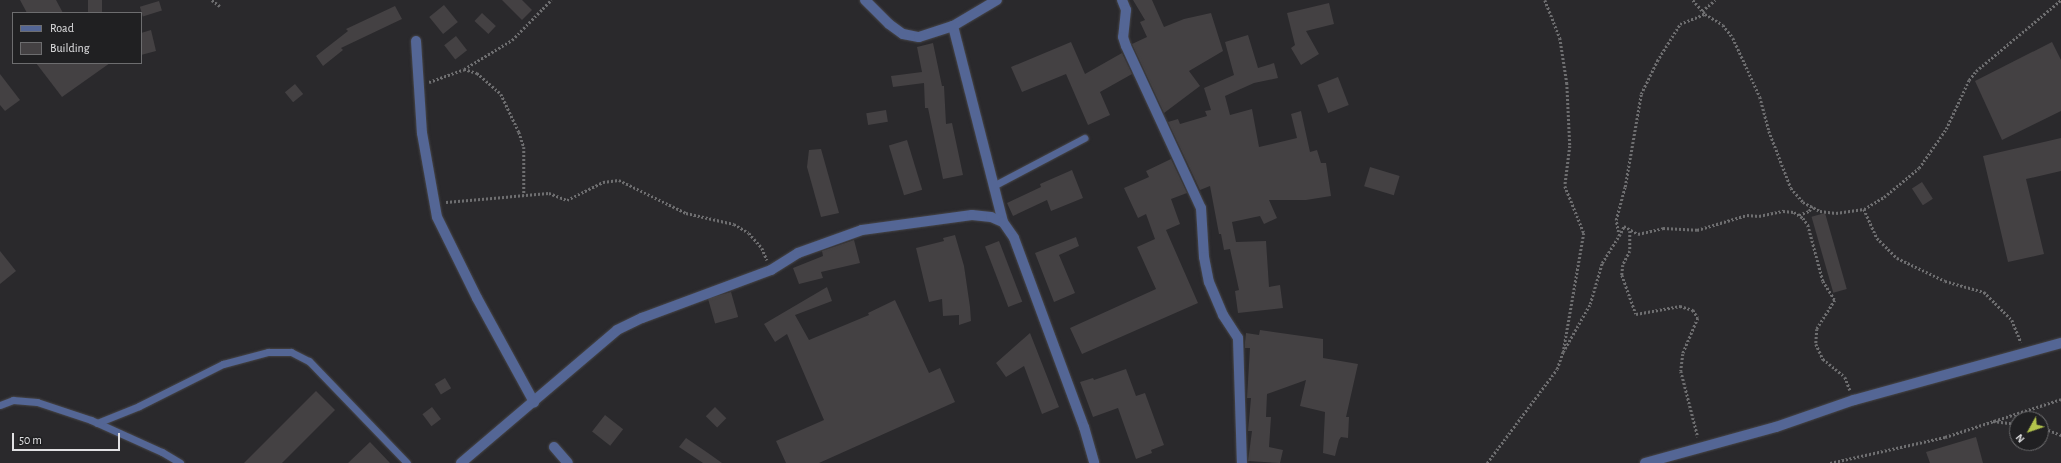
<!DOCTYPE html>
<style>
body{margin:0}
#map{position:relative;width:2061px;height:463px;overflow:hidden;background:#2a292c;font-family:"Alegreya Sans",sans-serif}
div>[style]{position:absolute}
.building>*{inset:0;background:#444143;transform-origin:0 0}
.path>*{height:2.5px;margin-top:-1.25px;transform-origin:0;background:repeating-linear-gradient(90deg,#6e6e70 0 2px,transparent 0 4px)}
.roads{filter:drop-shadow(0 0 1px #474649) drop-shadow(0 0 1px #474649)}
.lane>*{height:7px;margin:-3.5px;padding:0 3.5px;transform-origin:3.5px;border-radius:3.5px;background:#546695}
.street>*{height:10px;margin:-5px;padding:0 5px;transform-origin:5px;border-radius:5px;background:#546695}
span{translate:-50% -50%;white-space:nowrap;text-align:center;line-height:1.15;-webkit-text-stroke:3px #202022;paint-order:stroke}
.legend{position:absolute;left:12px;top:12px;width:130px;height:52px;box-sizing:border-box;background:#202022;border:1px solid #6d6d6f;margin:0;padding:5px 7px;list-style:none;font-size:12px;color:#e1e1e3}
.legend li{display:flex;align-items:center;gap:8px;height:20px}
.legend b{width:20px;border:1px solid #6d6d6f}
.north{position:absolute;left:2009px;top:411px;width:40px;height:40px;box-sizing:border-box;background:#202022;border:1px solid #6d6d6f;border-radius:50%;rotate:230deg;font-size:11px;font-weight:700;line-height:16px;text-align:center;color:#e1e1e3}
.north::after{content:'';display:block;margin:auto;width:14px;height:18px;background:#b2c34c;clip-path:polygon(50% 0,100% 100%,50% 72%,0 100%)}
.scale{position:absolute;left:12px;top:433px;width:108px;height:18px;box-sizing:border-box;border:2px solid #e1e1e3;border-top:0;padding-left:5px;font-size:12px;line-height:14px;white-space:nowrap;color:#e1e1e3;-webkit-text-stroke:3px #202022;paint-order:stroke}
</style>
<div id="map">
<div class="building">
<i style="clip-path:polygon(20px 0,56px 0,63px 13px,27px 13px)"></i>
<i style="left:88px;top:0;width:14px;height:13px"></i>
<i style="clip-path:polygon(502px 0,522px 0,532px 10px,522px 20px)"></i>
<i style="clip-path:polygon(1133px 0,1152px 0,1164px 27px,1184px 19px,1211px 13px,1223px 51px,1189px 71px,1200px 86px,1164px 113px,1132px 44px,1147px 37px,1140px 22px,1145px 20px)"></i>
<i style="left:159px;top:1px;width:10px;height:20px;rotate:73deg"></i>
<i style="clip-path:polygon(1329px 3px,1334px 24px,1306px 31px,1319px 54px,1301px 65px,1291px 48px,1295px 45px,1287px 13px)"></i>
<i style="left:444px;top:5px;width:22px;height:19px;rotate:51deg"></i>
<i style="clip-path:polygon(395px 6px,402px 19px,341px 48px,343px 50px,323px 66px,316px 56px,348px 31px,346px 29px)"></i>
<i style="left:482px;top:13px;width:19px;height:11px;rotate:43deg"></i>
<i style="clip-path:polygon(151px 30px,156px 51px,141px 55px,141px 33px)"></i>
<i style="clip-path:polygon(1248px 35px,1258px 68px,1274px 63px,1278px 78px,1254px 83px,1225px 96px,1230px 115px,1252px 109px,1259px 147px,1297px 138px,1291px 114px,1301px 111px,1310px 152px,1317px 150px,1321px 163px,1326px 163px,1331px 196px,1306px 200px,1269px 200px,1277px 218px,1264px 224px,1260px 216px,1232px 222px,1236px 242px,1266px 241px,1269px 287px,1280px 285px,1283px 308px,1238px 313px,1235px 291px,1239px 290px,1230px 249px,1224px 250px,1221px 234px,1219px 234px,1210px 186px,1200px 190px,1168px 122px,1178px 119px,1180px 124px,1207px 116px,1205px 111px,1211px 110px,1204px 88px,1234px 75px,1225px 42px)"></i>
<i style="left:456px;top:36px;width:18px;height:15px;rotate:52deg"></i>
<i style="clip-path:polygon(1071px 42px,1085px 74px,1122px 53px,1132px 74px,1100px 92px,1110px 115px,1088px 125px,1066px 74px,1022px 92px,1011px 67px)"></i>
<i style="clip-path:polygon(2052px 42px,2061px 60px,2061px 111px,2002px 140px,1975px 81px)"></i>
<i style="clip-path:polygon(933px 43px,942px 86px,944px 86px,946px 124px,952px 123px,963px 175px,943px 179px,928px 108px,925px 108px,924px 83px,893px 87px,891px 76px,922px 72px,917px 47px)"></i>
<i style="clip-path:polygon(36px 63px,110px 63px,62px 97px)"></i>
<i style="clip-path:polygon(0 74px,20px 100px,5px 111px,0 105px)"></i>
<i style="left:1338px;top:77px;width:30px;height:22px;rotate:69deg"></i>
<i style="left:295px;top:84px;width:13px;height:13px;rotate:51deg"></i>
<i style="left:886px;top:110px;width:12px;height:20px;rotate:81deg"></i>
<i style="clip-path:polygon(2061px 138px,2061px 171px,2026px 179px,2044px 254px,2008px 262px,1983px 156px)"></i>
<i style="left:907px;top:140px;width:52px;height:19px;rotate:73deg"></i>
<i style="clip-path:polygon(821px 149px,839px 213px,821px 217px,807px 167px,809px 150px)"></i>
<i style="clip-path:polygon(1171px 159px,1187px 193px,1171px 199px,1180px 224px,1166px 230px,1198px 303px,1082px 354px,1070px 328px,1156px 289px,1137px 247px,1155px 239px,1146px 214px,1138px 218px,1124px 188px,1149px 177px,1146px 171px)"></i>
<i style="left:1370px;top:167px;width:31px;height:20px;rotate:17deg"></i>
<i style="clip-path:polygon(1072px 170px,1083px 198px,1051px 211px,1047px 200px,1013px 216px,1007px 203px,1041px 187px,1040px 184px)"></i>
<i style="left:1922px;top:182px;width:20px;height:12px;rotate:57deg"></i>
<i style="left:1825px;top:213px;width:79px;height:14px;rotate:74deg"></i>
<i style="clip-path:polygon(955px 235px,964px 266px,970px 307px,971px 321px,959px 325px,959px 315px,943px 316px,942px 299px,929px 302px,916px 248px,944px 241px,943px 238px)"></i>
<i style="clip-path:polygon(1076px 237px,1079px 246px,1059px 255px,1075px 293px,1054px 302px,1035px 253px)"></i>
<i style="clip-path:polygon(854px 240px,860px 263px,821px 272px,823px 278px,799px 284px,793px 268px,823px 256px,822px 251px)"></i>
<i style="left:999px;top:241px;width:65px;height:15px;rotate:69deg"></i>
<i style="clip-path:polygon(0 251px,16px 271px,0 284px)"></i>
<i style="clip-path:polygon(827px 287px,832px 301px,795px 315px,809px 340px,869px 315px,868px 313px,895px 300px,929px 373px,940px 368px,955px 402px,819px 463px,786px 463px,776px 441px,824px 420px,787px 334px,775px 342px,764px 324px)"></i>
<i style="left:731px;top:292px;width:26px;height:24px;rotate:74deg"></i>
<i style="clip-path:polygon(1260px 330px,1323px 339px,1323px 358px,1358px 364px,1346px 417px,1349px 417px,1348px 438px,1341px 437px,1339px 440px,1335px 456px,1323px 453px,1325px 412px,1300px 406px,1306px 380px,1267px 394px,1266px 417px,1271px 417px,1269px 447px,1283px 450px,1280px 463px,1248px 461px,1252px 431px,1248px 431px,1251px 398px,1247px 398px,1250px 348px,1245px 348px,1245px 342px,1246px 333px,1259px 335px)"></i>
<i style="clip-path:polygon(1030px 333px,1059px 407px,1042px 414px,1024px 366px,1006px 377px,996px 363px)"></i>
<i style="clip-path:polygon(1126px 369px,1136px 396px,1145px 393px,1164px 445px,1151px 450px,1152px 453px,1136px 459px,1118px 408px,1093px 417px,1080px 382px,1093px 378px,1094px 380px)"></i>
<i style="left:445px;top:378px;width:12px;height:12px;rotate:59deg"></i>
<i style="clip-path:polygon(316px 391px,335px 410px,282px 463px,244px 463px)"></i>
<i style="left:432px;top:407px;width:15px;height:12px;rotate:53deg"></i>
<i style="left:715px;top:407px;width:16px;height:13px;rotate:45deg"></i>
<i style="left:605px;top:415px;width:23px;height:21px;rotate:38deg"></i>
<i style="clip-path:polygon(1976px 437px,1983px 463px,1930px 463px,1926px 452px)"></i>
<i style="clip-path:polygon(686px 438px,708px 453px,722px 463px,703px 463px,679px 447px)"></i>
<i style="clip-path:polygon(370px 442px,390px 463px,348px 463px)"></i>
</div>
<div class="path">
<i style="left:212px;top:0;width:10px;rotate:37deg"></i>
<i style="left:1545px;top:0;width:41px;rotate:68.5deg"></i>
<i style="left:1560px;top:38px;width:46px;rotate:81.2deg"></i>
<i style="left:1567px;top:83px;width:63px;rotate:87.3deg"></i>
<i style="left:1570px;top:146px;width:40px;rotate:97.1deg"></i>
<i style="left:1565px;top:186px;width:51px;rotate:68deg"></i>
<i style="left:1584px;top:233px;width:118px;rotate:99.8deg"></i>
<i style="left:1693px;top:0;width:18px;rotate:49deg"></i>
<i style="left:1705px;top:14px;width:21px;rotate:31deg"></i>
<i style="left:1723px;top:25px;width:16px;rotate:52deg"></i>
<i style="left:1733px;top:38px;width:65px;rotate:65.4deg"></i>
<i style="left:1760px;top:97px;width:35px;rotate:75deg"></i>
<i style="left:1769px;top:131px;width:61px;rotate:68.9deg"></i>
<i style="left:1791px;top:188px;width:18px;rotate:49deg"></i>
<i style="left:1803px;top:202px;width:19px;rotate:28deg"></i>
<i style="left:1820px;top:211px;width:16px;rotate:7deg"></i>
<i style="left:1836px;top:213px;width:28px;rotate:-8deg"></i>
<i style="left:1864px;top:209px;width:23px;rotate:-31deg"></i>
<i style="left:1884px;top:197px;width:45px;rotate:-39.6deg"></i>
<i style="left:1919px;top:168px;width:47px;rotate:-55.3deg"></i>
<i style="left:1946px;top:129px;width:54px;rotate:-64.9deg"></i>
<i style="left:1969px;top:80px;width:11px;rotate:-52deg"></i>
<i style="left:1976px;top:71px;width:111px;rotate:-39.9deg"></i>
<i style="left:1702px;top:11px;width:17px;rotate:-40deg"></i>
<i style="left:464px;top:69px;width:14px;rotate:17deg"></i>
<i style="left:477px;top:73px;width:32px;rotate:41deg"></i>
<i style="left:501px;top:94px;width:42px;rotate:64.7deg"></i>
<i style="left:519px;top:132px;width:16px;rotate:72deg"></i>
<i style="left:524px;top:147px;width:48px;rotate:90deg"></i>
<i style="left:429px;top:82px;width:37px;rotate:-20deg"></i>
<i style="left:464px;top:69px;width:56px;rotate:-31.1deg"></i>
<i style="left:512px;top:40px;width:56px;rotate:-45.7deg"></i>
<i style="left:446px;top:202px;width:103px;rotate:-5deg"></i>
<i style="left:549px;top:193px;width:19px;rotate:21deg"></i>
<i style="left:567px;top:200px;width:40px;rotate:-26.6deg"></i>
<i style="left:603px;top:182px;width:16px;rotate:-7deg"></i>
<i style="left:619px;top:180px;width:75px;rotate:26.2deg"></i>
<i style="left:686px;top:213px;width:49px;rotate:12.9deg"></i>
<i style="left:734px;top:224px;width:17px;rotate:31deg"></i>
<i style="left:749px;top:233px;width:20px;rotate:49deg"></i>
<i style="left:762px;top:248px;width:13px;rotate:67deg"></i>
<i style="left:1864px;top:209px;width:32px;rotate:66deg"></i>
<i style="left:1877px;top:238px;width:28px;rotate:45deg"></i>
<i style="left:1897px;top:258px;width:53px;rotate:25.6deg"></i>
<i style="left:1945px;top:281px;width:41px;rotate:15.8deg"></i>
<i style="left:1984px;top:292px;width:40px;rotate:45deg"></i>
<i style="left:2012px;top:320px;width:24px;rotate:68deg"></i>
<i style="left:1799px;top:215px;width:11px;rotate:-22deg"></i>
<i style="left:1809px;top:211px;width:6px;rotate:-59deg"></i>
<i style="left:1630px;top:231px;width:20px;rotate:90deg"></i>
<i style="left:1630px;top:251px;width:16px;rotate:117deg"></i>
<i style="left:1623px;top:265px;width:10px;rotate:96deg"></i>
<i style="left:1622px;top:275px;width:41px;rotate:70.3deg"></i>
<i style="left:1636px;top:314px;width:45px;rotate:-10.3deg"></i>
<i style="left:1680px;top:306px;width:14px;rotate:17deg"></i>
<i style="left:1693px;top:310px;width:9px;rotate:58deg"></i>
<i style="left:1698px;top:318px;width:39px;rotate:113deg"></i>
<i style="left:1683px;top:354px;width:17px;rotate:97deg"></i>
<i style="left:1681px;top:371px;width:68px;rotate:75.6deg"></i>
<i style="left:1619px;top:236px;width:11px;rotate:-63deg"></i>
<i style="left:1624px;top:226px;width:16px;rotate:30deg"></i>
<i style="left:1638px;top:234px;width:26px;rotate:-13deg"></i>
<i style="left:1663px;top:228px;width:34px;rotate:3deg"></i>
<i style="left:1697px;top:230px;width:52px;rotate:-16.7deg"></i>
<i style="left:1747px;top:215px;width:12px;rotate:5deg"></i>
<i style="left:1759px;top:216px;width:25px;rotate:-12deg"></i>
<i style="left:1783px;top:211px;width:11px;rotate:5deg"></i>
<i style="left:1794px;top:212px;width:11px;rotate:34deg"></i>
<i style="left:1803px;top:218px;width:9px;rotate:54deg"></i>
<i style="left:1808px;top:225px;width:58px;rotate:75deg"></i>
<i style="left:1823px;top:281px;width:22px;rotate:58deg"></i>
<i style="left:1835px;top:300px;width:34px;rotate:122deg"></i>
<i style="left:1817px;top:329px;width:15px;rotate:94deg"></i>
<i style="left:1816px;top:344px;width:17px;rotate:65deg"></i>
<i style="left:1823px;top:359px;width:28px;rotate:39deg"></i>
<i style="left:1845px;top:377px;width:14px;rotate:69deg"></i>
<i style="left:1993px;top:421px;width:24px;rotate:7deg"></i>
<i style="left:2041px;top:427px;width:22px;rotate:22deg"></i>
<i style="left:1487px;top:463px;width:117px;rotate:-53.3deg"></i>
<i style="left:1557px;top:369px;width:18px;rotate:-71deg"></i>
<i style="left:1563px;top:352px;width:55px;rotate:-60.6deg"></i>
<i style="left:1590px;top:304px;width:43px;rotate:-73.7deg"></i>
<i style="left:1602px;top:263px;width:32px;rotate:-58deg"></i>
<i style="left:1619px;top:236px;width:16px;rotate:-101deg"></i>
<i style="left:1616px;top:220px;width:34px;rotate:-75deg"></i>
<i style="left:1625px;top:187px;width:94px;rotate:-80.2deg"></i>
<i style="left:1641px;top:94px;width:37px;rotate:-64deg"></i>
<i style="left:1657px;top:61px;width:44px;rotate:-58.1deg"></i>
<i style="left:1680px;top:24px;width:27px;rotate:-22deg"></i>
<i style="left:1830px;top:463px;width:118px;rotate:-12.7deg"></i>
<i style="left:1945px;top:437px;width:122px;rotate:-18.1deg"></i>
</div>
<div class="roads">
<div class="lane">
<i style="left:995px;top:185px;width:101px;rotate:-27.8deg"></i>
<i style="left:0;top:405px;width:14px;rotate:-21deg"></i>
<i style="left:13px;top:400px;width:24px;rotate:5deg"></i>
<i style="left:37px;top:402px;width:57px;rotate:18.4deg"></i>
<i style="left:91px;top:420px;width:78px;rotate:24.3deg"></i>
<i style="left:162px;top:452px;width:21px;rotate:31deg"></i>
<i style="left:97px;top:423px;width:45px;rotate:-22deg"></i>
<i style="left:139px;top:406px;width:94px;rotate:-26.6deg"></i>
<i style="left:223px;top:364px;width:47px;rotate:-14.9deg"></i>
<i style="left:268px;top:352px;width:23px"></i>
<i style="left:291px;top:352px;width:20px;rotate:27deg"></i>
<i style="left:309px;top:361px;width:141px;rotate:46.1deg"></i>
</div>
<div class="street">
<i style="left:865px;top:0;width:34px;rotate:45deg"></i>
<i style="left:889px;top:24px;width:17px;rotate:36deg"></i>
<i style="left:903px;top:34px;width:16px;rotate:11deg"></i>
<i style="left:919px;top:37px;width:36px;rotate:-18deg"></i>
<i style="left:953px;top:26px;width:51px;rotate:-30.6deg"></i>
<i style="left:1122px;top:0;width:11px;rotate:68deg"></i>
<i style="left:1126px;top:10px;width:27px;rotate:96deg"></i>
<i style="left:1123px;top:37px;width:9px;rotate:72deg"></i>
<i style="left:1126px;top:46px;width:179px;rotate:65.2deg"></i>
<i style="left:1201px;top:208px;width:49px;rotate:86.5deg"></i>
<i style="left:1204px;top:257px;width:25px;rotate:79deg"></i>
<i style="left:1209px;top:282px;width:36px;rotate:67deg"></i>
<i style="left:1223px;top:315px;width:27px;rotate:57deg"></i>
<i style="left:1238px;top:338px;width:125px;rotate:88.2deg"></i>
<i style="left:953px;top:26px;width:202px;rotate:75.7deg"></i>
<i style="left:416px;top:41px;width:92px;rotate:86.3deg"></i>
<i style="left:422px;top:133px;width:85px;rotate:79.9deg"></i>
<i style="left:437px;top:217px;width:90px;rotate:63.7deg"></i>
<i style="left:477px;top:298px;width:119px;rotate:61.3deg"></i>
<i style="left:554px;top:447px;width:21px;rotate:49deg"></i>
<i style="left:461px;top:463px;width:205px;rotate:-40.4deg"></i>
<i style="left:617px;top:330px;width:28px;rotate:-26deg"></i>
<i style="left:642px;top:318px;width:138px;rotate:-20.4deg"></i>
<i style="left:771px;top:270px;width:32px;rotate:-32deg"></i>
<i style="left:798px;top:253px;width:68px;rotate:-19.8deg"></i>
<i style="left:862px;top:230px;width:111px;rotate:-7.8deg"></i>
<i style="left:972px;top:215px;width:19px;rotate:6deg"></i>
<i style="left:991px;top:217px;width:13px;rotate:23deg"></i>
<i style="left:1003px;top:222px;width:19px;rotate:55deg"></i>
<i style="left:1014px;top:238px;width:202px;rotate:69.7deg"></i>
<i style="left:1084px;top:427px;width:37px;rotate:74deg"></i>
<i style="left:1645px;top:463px;width:136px;rotate:-15.4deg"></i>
<i style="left:1776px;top:427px;width:83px;rotate:-19.1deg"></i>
<i style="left:1854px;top:400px;width:215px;rotate:-15.4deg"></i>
</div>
</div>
<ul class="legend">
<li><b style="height:5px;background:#546695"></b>Road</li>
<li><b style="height:11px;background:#444143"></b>Building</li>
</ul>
<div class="north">N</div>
<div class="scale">50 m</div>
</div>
